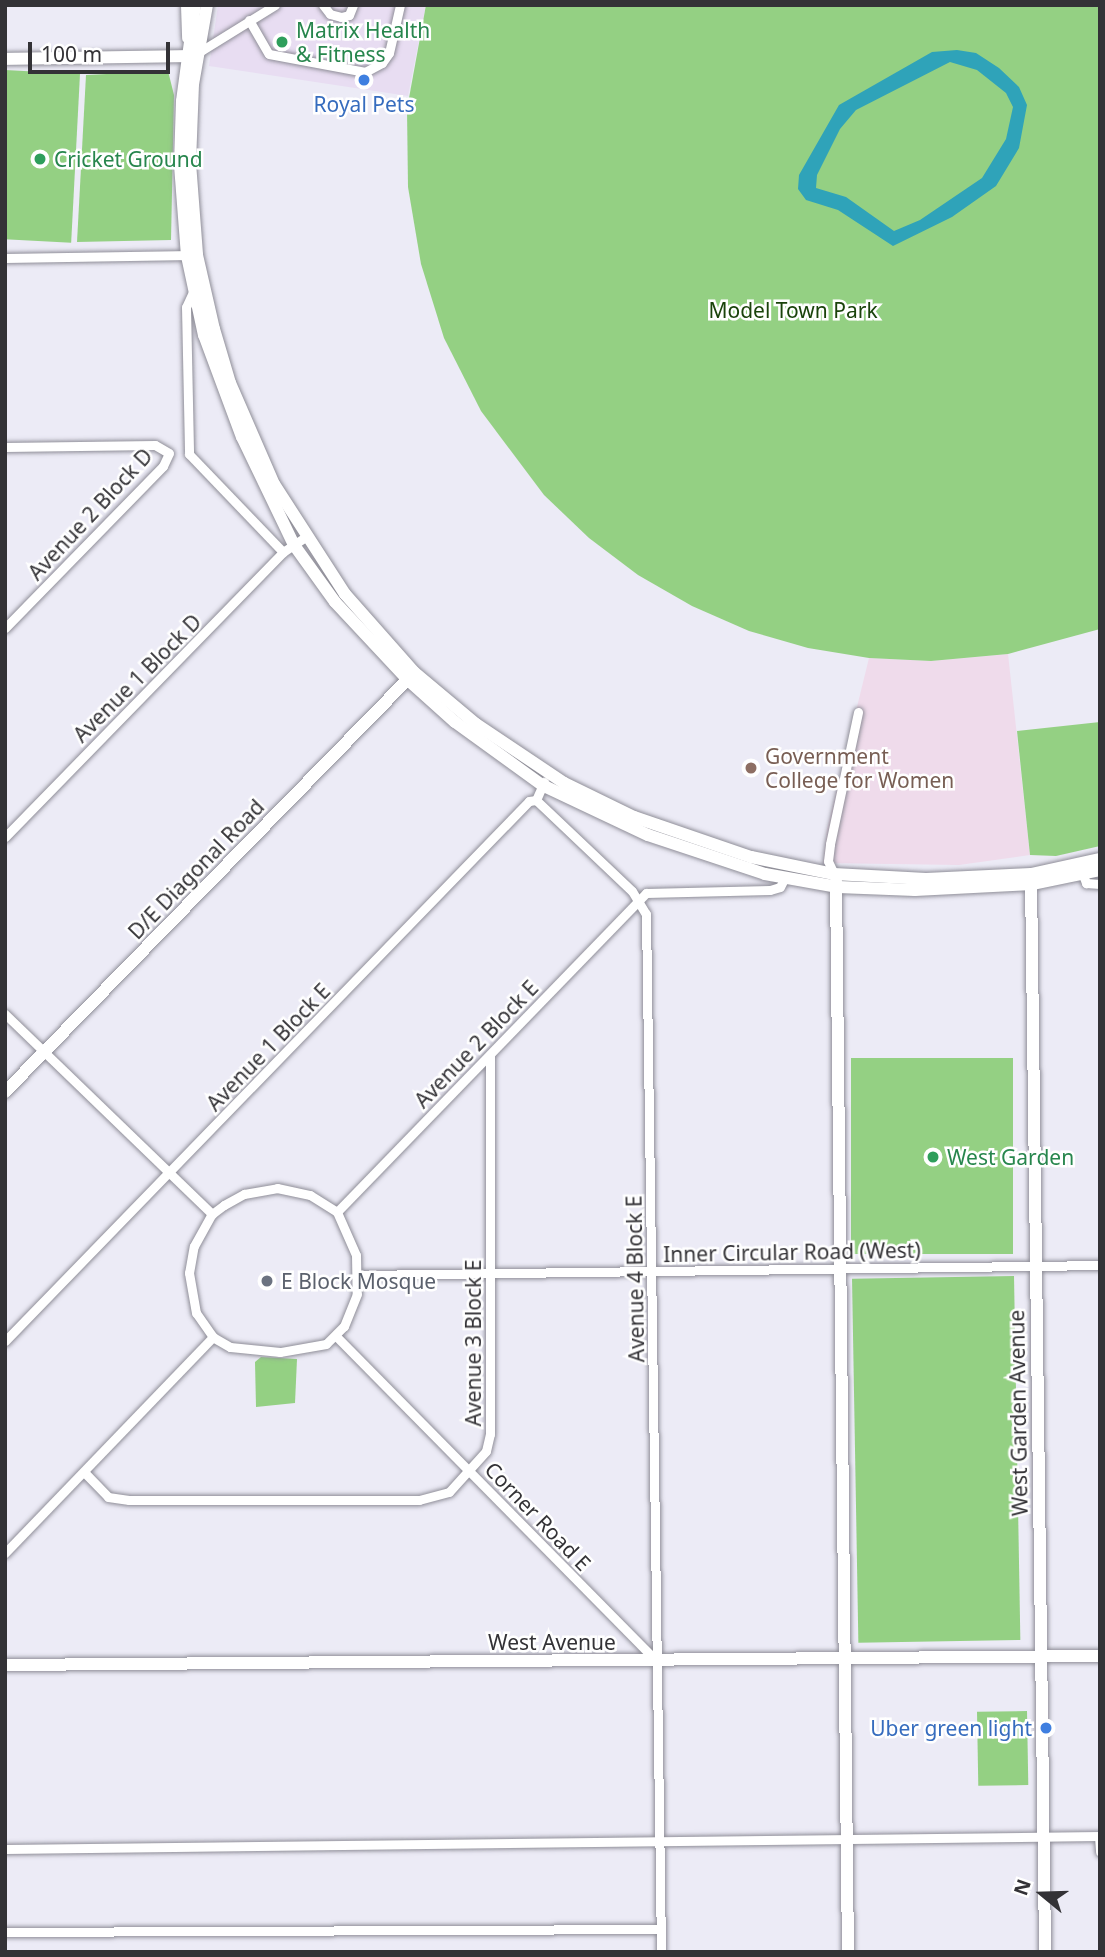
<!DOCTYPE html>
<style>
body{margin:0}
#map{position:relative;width:1105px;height:1957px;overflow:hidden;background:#ecebf6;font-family:"Noto Sans",sans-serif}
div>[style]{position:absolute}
.commercial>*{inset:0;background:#e8ddf2}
.medical>*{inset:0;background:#efdbeb}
.green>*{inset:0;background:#94d083;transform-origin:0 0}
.water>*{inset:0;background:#2fa3b9}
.roads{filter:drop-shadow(0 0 2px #8f8e98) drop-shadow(0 0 2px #8f8e98)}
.street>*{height:9px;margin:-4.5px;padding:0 4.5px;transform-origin:4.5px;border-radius:4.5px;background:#fff}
.secondary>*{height:12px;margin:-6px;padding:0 6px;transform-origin:6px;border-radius:6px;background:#fff}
.dots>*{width:19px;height:19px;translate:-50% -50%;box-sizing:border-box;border:4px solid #fff;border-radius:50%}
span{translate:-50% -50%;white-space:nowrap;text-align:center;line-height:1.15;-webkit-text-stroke:5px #fff;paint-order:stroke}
.leisure-label{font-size:21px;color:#27864d}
.left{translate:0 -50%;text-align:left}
.shop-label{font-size:21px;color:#366cbe}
.right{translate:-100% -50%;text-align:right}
.park-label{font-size:21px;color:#1a430b}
.street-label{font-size:21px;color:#333236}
.education-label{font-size:21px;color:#785e54}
.worship-label{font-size:21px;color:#5b616d}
.frame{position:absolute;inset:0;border:7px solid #333236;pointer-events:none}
.north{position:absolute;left:1007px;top:1859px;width:70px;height:70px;-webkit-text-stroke:5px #fff;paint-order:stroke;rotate:289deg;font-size:19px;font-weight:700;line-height:28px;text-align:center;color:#333236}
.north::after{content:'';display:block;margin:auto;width:24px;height:32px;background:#333236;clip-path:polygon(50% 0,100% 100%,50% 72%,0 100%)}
.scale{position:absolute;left:28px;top:42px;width:142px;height:32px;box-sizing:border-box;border:4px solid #333236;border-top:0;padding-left:9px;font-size:21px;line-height:24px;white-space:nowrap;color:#333236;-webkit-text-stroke:5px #fff;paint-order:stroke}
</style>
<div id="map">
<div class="commercial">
<i style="clip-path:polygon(218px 5px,426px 5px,408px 96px,209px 66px)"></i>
</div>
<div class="medical">
<i style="clip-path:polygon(1008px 654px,1030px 855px,959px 865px,823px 863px,827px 829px,869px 658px,931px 661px)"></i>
</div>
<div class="green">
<i style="clip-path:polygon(426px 5px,1100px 5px,1100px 629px,1008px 654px,931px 661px,869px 658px,808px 648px,749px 631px,692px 606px,638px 575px,589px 538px,544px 495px,481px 411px,444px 338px,421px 264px,408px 187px,407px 109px)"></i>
<i style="clip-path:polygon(168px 71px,174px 95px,171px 240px,77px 242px,86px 75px)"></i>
<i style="left:80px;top:74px;width:169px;height:75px;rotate:93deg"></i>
<i style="clip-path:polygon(1100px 722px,1100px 846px,1056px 856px,1030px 855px,1017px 731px)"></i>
<i style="left:1013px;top:1058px;width:196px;height:162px;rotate:90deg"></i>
<i style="left:1014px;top:1276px;width:364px;height:162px;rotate:89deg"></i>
<i style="clip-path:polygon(261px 1357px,297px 1359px,295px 1403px,256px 1407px,255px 1362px)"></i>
<i style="left:1027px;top:1711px;width:74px;height:50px;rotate:89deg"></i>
</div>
<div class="water">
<i style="clip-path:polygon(evenodd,957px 50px,976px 53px,999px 68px,1019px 87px,1027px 105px,1019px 148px,996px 186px,952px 217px,893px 246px,838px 210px,806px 200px,798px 189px,799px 175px,839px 105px,932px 52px,957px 50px,950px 62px,977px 70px,1006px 93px,1013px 107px,1006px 139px,982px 178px,920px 220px,894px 231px,846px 197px,816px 188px,817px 175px,840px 129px,856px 110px,950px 62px)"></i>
</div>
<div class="roads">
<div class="street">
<i style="left:185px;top:5px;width:33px;rotate:88deg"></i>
<i style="left:323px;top:5px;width:11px;rotate:52deg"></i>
<i style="left:330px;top:14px;width:11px;rotate:15deg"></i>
<i style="left:341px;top:17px;width:8px;rotate:-14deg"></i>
<i style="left:349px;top:15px;width:11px;rotate:-68deg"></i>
<i style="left:249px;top:20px;width:39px;rotate:60deg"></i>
<i style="left:269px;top:54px;width:98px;rotate:10.6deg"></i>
<i style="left:365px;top:72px;width:19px;rotate:-28deg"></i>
<i style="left:382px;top:63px;width:12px;rotate:-55deg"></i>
<i style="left:389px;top:53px;width:49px;rotate:-77.1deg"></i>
<i style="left:196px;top:54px;width:93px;rotate:-31.8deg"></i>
<i style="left:5px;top:258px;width:187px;rotate:-0.9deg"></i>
<i style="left:194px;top:290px;width:19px;rotate:115deg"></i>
<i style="left:186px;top:307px;width:147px;rotate:88.8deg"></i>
<i style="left:189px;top:454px;width:136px;rotate:46.2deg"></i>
<i style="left:5px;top:447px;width:150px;rotate:-0.8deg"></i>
<i style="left:155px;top:445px;width:16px;rotate:30deg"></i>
<i style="left:5px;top:628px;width:226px;rotate:-45.7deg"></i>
<i style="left:163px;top:466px;width:14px;rotate:-65deg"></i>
<i style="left:536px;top:800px;width:132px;rotate:43.5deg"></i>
<i style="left:632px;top:891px;width:27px;rotate:59deg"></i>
<i style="left:646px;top:914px;width:1038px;rotate:89.17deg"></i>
<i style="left:5px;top:837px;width:398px;rotate:-45.7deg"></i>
<i style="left:283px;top:552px;width:27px;rotate:-34deg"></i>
<i style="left:834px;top:874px;width:14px;rotate:-115deg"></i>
<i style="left:828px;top:861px;width:17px;rotate:-83deg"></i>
<i style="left:830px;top:844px;width:135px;rotate:-78deg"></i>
<i style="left:1083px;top:875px;width:9px;rotate:69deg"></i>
<i style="left:1086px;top:883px;width:14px;rotate:4deg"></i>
<i style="left:5px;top:1014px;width:288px;rotate:44deg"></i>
<i style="left:277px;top:1188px;width:34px;rotate:12deg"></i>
<i style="left:310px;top:1195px;width:32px;rotate:32deg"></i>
<i style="left:337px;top:1212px;width:47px;rotate:66.2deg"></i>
<i style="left:356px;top:1255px;width:39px;rotate:89deg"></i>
<i style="left:357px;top:1294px;width:35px;rotate:112deg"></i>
<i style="left:344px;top:1326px;width:25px;rotate:135deg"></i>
<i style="left:326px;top:1344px;width:47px;rotate:170.1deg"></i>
<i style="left:280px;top:1352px;width:50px;rotate:-174.3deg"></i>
<i style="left:230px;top:1347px;width:20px;rotate:-150deg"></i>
<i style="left:213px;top:1337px;width:29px;rotate:-125deg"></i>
<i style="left:196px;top:1313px;width:41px;rotate:-99.9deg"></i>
<i style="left:189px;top:1273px;width:27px;rotate:-80deg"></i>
<i style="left:194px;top:1246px;width:37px;rotate:-61deg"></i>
<i style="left:212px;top:1214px;width:15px;rotate:-37deg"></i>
<i style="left:224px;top:1205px;width:23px;rotate:-29deg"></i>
<i style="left:244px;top:1194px;width:34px;rotate:-10deg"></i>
<i style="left:337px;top:1212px;width:444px;rotate:-45.9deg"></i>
<i style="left:646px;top:893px;width:124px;rotate:-1.4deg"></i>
<i style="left:770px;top:890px;width:10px;rotate:-17deg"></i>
<i style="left:780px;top:887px;width:9px;rotate:-63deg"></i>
<i style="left:360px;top:1275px;width:740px;rotate:-0.77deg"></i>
<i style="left:336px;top:1336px;width:456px;rotate:45.4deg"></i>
<i style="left:5px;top:1341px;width:752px;rotate:-45.86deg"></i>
<i style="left:529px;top:801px;width:7px;rotate:-8deg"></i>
<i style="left:536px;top:800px;width:20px;rotate:-66deg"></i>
<i style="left:85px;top:1473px;width:33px;rotate:46deg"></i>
<i style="left:108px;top:1497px;width:21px;rotate:8deg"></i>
<i style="left:129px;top:1500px;width:290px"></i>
<i style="left:419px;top:1500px;width:31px;rotate:-15deg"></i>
<i style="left:449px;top:1492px;width:55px;rotate:-47.9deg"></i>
<i style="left:486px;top:1451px;width:17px;rotate:-77deg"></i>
<i style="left:490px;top:1434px;width:379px;rotate:-90deg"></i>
<i style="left:5px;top:1553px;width:300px;rotate:-46.1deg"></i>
<i style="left:1099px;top:1836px;width:16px;rotate:86deg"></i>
<i style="left:5px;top:1849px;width:1095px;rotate:-0.68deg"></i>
<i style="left:5px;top:1932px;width:655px;rotate:-0.26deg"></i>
</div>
<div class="secondary">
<i style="left:195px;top:5px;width:97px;rotate:97.7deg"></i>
<i style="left:182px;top:101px;width:64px;rotate:91.8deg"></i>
<i style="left:180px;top:165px;width:91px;rotate:85.6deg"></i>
<i style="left:187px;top:256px;width:81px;rotate:77.9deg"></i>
<i style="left:204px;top:335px;width:109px;rotate:69.6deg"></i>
<i style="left:242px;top:437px;width:120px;rotate:64.3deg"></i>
<i style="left:294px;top:545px;width:70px;rotate:54.3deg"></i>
<i style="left:335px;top:602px;width:105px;rotate:46.9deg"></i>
<i style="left:407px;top:679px;width:64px;rotate:41.9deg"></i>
<i style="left:455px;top:722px;width:107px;rotate:35.9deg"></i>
<i style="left:542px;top:785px;width:117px;rotate:25.3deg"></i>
<i style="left:648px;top:835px;width:123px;rotate:18.4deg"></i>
<i style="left:765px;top:874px;width:74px;rotate:10.1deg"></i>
<i style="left:838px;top:887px;width:77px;rotate:2.2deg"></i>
<i style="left:915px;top:890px;width:117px;rotate:-2.9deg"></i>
<i style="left:1032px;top:884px;width:69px;rotate:-11.6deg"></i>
<i style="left:207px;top:5px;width:80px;rotate:100deg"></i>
<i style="left:193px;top:84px;width:79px;rotate:92.2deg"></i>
<i style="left:190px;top:163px;width:92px;rotate:85.6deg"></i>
<i style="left:197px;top:255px;width:76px;rotate:77.1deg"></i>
<i style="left:214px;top:329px;width:56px;rotate:73.5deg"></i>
<i style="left:230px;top:383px;width:110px;rotate:66.5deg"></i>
<i style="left:274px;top:484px;width:131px;rotate:57.2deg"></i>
<i style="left:345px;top:594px;width:104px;rotate:48.5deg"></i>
<i style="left:414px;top:672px;width:81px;rotate:40deg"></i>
<i style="left:476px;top:724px;width:106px;rotate:33.8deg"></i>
<i style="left:564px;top:783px;width:78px;rotate:25.9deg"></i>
<i style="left:634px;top:817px;width:124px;rotate:18.9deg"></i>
<i style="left:751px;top:857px;width:85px;rotate:11.6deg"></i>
<i style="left:834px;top:874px;width:92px;rotate:3.1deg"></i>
<i style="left:926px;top:879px;width:105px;rotate:-2.7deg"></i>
<i style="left:1031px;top:874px;width:71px;rotate:-12.3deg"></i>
<i style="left:5px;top:59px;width:181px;rotate:-0.9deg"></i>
<i style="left:1031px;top:878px;width:1074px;rotate:89.25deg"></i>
<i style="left:836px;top:881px;width:1071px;rotate:89.36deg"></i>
<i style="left:5px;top:1092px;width:583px;rotate:-45.7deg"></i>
<i style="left:5px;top:1665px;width:1095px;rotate:-0.47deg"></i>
</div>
</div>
<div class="dots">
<i style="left:282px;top:42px;background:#2e9e5b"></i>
<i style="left:364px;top:80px;background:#3f7fe0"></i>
<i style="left:40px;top:159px;background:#2e9e5b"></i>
<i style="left:751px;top:768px;background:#8d6e63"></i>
<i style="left:933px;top:1157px;background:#2e9e5b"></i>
<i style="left:267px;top:1281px;background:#6b7280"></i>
<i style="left:1046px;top:1728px;background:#3f7fe0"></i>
</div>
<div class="leisure-label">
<span class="left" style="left:296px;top:42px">Matrix Health<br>&amp; Fitness</span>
<span class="left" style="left:54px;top:159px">Cricket Ground</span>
<span class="left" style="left:947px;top:1157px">West Garden</span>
</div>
<div class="shop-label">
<span style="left:364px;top:104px">Royal Pets</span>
<span class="right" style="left:1032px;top:1728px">Uber green light</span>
</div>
<div class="park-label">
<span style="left:793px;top:310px">Model Town Park</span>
</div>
<div class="street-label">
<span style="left:90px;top:514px;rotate:-47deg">Avenue 2 Block D</span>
<span style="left:137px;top:678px;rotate:-45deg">Avenue 1 Block D</span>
<span style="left:196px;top:869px;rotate:-46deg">D/E Diagonal Road</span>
<span style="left:476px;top:1044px;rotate:-46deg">Avenue 2 Block E</span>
<span style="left:268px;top:1047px;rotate:-46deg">Avenue 1 Block E</span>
<span style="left:792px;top:1252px;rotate:-1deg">Inner Circular Road (West)</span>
<span style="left:635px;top:1279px;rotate:-91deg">Avenue 4 Block E</span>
<span style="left:473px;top:1343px;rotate:-90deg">Avenue 3 Block E</span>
<span style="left:1018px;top:1413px;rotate:-91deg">West Garden Avenue</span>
<span style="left:538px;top:1516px;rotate:46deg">Corner Road E</span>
<span style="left:552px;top:1642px">West Avenue</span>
</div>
<div class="education-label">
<span class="left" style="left:765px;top:768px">Government<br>College for Women</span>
</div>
<div class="worship-label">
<span class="left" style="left:281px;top:1281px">E Block Mosque</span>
</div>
<div class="frame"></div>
<div class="north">N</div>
<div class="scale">100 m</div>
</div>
